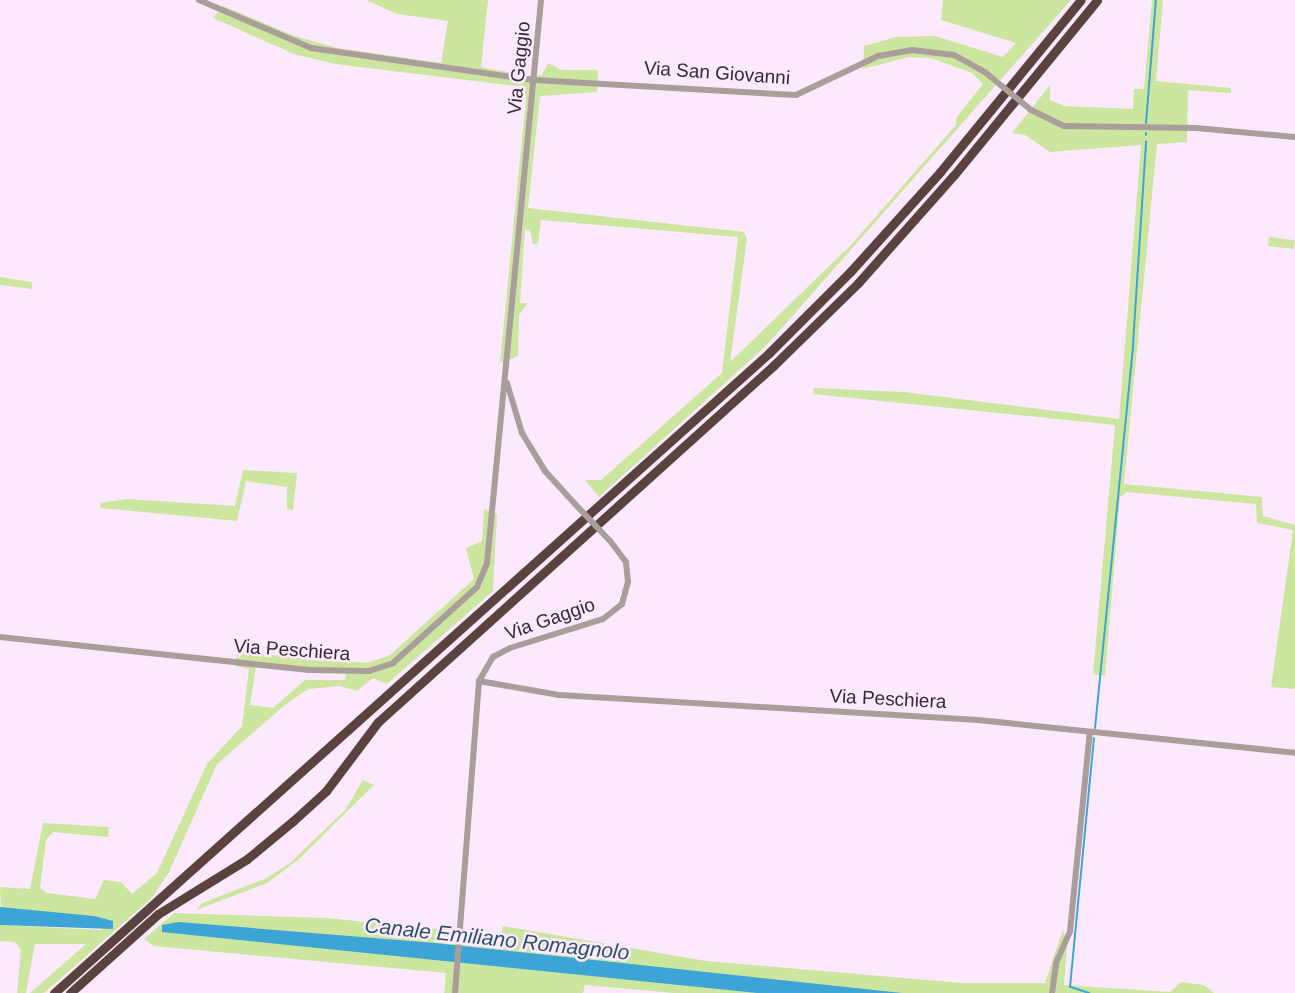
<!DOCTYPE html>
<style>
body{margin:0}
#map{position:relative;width:1295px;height:993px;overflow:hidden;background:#fce9fe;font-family:Helvetica,sans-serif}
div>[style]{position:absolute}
.green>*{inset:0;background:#cce69f;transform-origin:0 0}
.water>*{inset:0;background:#3da5d6}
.stream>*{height:2px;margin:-1px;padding:0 1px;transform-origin:1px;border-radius:1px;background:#3da5d6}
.minor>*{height:6px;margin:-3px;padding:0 3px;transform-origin:3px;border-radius:3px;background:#aa9e9b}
.highway>*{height:9px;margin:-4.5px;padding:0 4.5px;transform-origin:4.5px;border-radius:4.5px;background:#5a433e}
.minor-bridge>*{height:6px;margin:-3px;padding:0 3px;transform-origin:3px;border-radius:3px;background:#aa9e9b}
span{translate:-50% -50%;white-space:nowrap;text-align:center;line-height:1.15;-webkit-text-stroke:5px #fce9fe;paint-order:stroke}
.street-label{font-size:19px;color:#332c34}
.water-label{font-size:21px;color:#285368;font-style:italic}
</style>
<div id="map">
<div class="green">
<i style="clip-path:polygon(366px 0,488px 0,481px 67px,532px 77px,542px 75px,548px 63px,562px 70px,598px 70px,597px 92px,540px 96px,528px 208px,744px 232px,747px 239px,730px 362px,850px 246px,956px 125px,956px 118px,983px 84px,972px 73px,931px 58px,909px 57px,863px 69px,864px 46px,896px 37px,935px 36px,1003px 57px,1016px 43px,941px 20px,943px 0,1071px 0,766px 346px,599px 497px,585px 480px,601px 480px,722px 373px,738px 237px,541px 220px,538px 243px,533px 245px,530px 230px,525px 230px,520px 303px,528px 303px,519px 315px,518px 356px,500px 363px,526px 98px,524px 87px,335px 64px,294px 54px,213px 18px,223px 6px,295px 36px,337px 48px,441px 63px,448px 21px,397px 14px)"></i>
<i style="clip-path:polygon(1152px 0,1163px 0,1156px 81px,1231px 88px,1231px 93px,1188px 90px,1187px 142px,1157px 144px,1124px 484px,1262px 497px,1263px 516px,1295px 525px,1295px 689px,1271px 687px,1293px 530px,1257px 523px,1256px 504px,1127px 492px,1120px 497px,1105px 676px,1093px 674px,1115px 425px,813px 394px,814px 388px,904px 392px,1119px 419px,1141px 145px,1050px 152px,1025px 135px,1012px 133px,1050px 85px,1050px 100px,1064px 106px,1133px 109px,1134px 89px,1144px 89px)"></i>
<i style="left:1269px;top:237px;width:26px;height:9px;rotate:7deg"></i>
<i style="clip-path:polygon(0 277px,32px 282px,32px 289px,0 285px)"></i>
<i style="clip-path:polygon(243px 470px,297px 473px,293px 510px,287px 509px,287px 487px,246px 481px,237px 521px,101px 508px,100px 503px,127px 499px,235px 506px)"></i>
<i style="clip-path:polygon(evenodd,484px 509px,497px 514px,493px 591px,387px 684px,373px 678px,357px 691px,340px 686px,308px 689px,285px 705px,217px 764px,169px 872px,152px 898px,44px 993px,30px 993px,86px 944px,35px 944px,26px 993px,17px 993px,21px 950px,15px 942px,0 941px,0 925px,102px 930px,101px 919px,94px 916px,1px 910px,0 887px,30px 889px,43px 823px,109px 827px,108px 837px,53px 832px,46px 840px,40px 888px,47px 893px,95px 899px,104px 880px,121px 882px,132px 894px,157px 873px,207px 764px,242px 726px,249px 669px,236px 666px,237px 652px,367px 663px,390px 655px,474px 579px,466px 548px,482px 541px,484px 509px,256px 667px,346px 674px,345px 680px,305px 680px,273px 708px,250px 705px,256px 667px)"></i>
<i style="clip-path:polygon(363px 780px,374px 785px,298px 860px,267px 883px,196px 910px,202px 903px,267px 878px,290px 863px,345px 810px)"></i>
<i style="clip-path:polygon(174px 913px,326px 918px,501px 935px,503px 926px,706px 961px,962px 983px,1045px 983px,1063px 929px,1067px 946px,1064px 985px,1170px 992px,1181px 982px,1204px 985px,1214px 993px,674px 993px,585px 985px,583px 993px,444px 993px,446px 973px,154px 946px,144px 939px)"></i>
</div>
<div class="water">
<i style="clip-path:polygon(0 907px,94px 916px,113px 921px,113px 929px,0 925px)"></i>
<i style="clip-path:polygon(179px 922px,435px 943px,902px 993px,757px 993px,162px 932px,162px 925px)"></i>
</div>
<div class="stream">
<i style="left:1146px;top:123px;width:123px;rotate:-85.4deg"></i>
<i style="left:1146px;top:133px;width:2px;rotate:90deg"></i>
<i style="left:1095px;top:728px;width:386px;rotate:-84.3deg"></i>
<i style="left:1133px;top:344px;width:203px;rotate:-86.3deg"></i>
<i style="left:1089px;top:993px;width:20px;rotate:-162deg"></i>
<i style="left:1070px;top:987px;width:250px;rotate:-84.5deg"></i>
</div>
<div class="minor">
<i style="left:199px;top:0;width:122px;rotate:23.2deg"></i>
<i style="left:311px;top:48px;width:225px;rotate:8.2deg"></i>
<i style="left:534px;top:80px;width:262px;rotate:3.3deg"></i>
<i style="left:796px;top:95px;width:91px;rotate:-25.4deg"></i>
<i style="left:878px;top:56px;width:35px;rotate:-10deg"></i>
<i style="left:912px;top:50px;width:42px;rotate:6.8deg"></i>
<i style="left:954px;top:55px;width:37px;rotate:29deg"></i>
<i style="left:1031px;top:110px;width:37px;rotate:26deg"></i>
<i style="left:1064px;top:126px;width:132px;rotate:0.9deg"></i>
<i style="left:1196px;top:128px;width:99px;rotate:5.2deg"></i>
<i style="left:507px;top:383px;width:52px;rotate:73.3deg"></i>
<i style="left:522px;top:433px;width:44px;rotate:58.8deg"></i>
<i style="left:545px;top:471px;width:45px;rotate:47.7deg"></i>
<i style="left:0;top:637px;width:311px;rotate:6.1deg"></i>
<i style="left:309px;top:670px;width:60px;rotate:1deg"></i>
<i style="left:369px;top:671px;width:25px;rotate:-18deg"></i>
<i style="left:393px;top:663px;width:113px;rotate:-42.1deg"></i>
<i style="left:477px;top:587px;width:26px;rotate:-67deg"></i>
<i style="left:487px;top:563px;width:566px;rotate:-84.52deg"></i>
<i style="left:479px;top:681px;width:81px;rotate:9.9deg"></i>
<i style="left:559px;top:695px;width:420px;rotate:3.4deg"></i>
<i style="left:978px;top:720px;width:319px;rotate:5.9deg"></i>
<i style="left:455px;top:993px;width:313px;rotate:-85.6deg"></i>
<i style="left:479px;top:681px;width:28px;rotate:-60deg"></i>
<i style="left:493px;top:657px;width:19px;rotate:-28deg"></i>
<i style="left:510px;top:648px;width:97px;rotate:-17.3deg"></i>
<i style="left:603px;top:619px;width:24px;rotate:-38deg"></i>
<i style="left:622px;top:604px;width:23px;rotate:-75deg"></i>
<i style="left:628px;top:582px;width:20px;rotate:-96deg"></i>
<i style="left:626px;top:562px;width:26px;rotate:-127deg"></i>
<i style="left:1052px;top:993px;width:30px;rotate:-82deg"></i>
<i style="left:1056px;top:963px;width:35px;rotate:-66deg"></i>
<i style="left:1070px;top:931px;width:200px;rotate:-84.3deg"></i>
</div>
<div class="highway">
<i style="left:54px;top:993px;width:960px;rotate:-41.83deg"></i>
<i style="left:769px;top:353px;width:115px;rotate:-45deg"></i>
<i style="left:850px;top:272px;width:135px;rotate:-48deg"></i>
<i style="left:940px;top:172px;width:222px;rotate:-50.7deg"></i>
<i style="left:70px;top:993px;width:118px;rotate:-41.9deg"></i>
<i style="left:158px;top:914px;width:105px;rotate:-31.7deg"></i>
<i style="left:247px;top:859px;width:60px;rotate:-39.6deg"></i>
<i style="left:293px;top:821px;width:45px;rotate:-42.3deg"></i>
<i style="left:326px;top:791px;width:86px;rotate:-53deg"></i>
<i style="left:378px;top:722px;width:532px;rotate:-42.03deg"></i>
<i style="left:773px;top:366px;width:119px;rotate:-44.3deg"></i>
<i style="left:858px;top:283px;width:144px;rotate:-48.4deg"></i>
<i style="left:954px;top:175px;width:226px;rotate:-50.7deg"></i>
</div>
<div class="minor-bridge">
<i style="left:986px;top:73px;width:58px;rotate:39.4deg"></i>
<i style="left:575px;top:504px;width:51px;rotate:46.6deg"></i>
</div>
<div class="street-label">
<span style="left:519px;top:68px;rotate:-84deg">Via Gaggio</span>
<span style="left:717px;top:73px;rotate:4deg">Via San Giovanni</span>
<span style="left:550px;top:619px;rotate:-19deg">Via Gaggio</span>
<span style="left:292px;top:650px;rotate:4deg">Via Peschiera</span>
<span style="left:888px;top:699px;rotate:3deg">Via Peschiera</span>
</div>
<div class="water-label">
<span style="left:497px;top:939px;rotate:6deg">Canale Emiliano Romagnolo</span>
</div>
</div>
